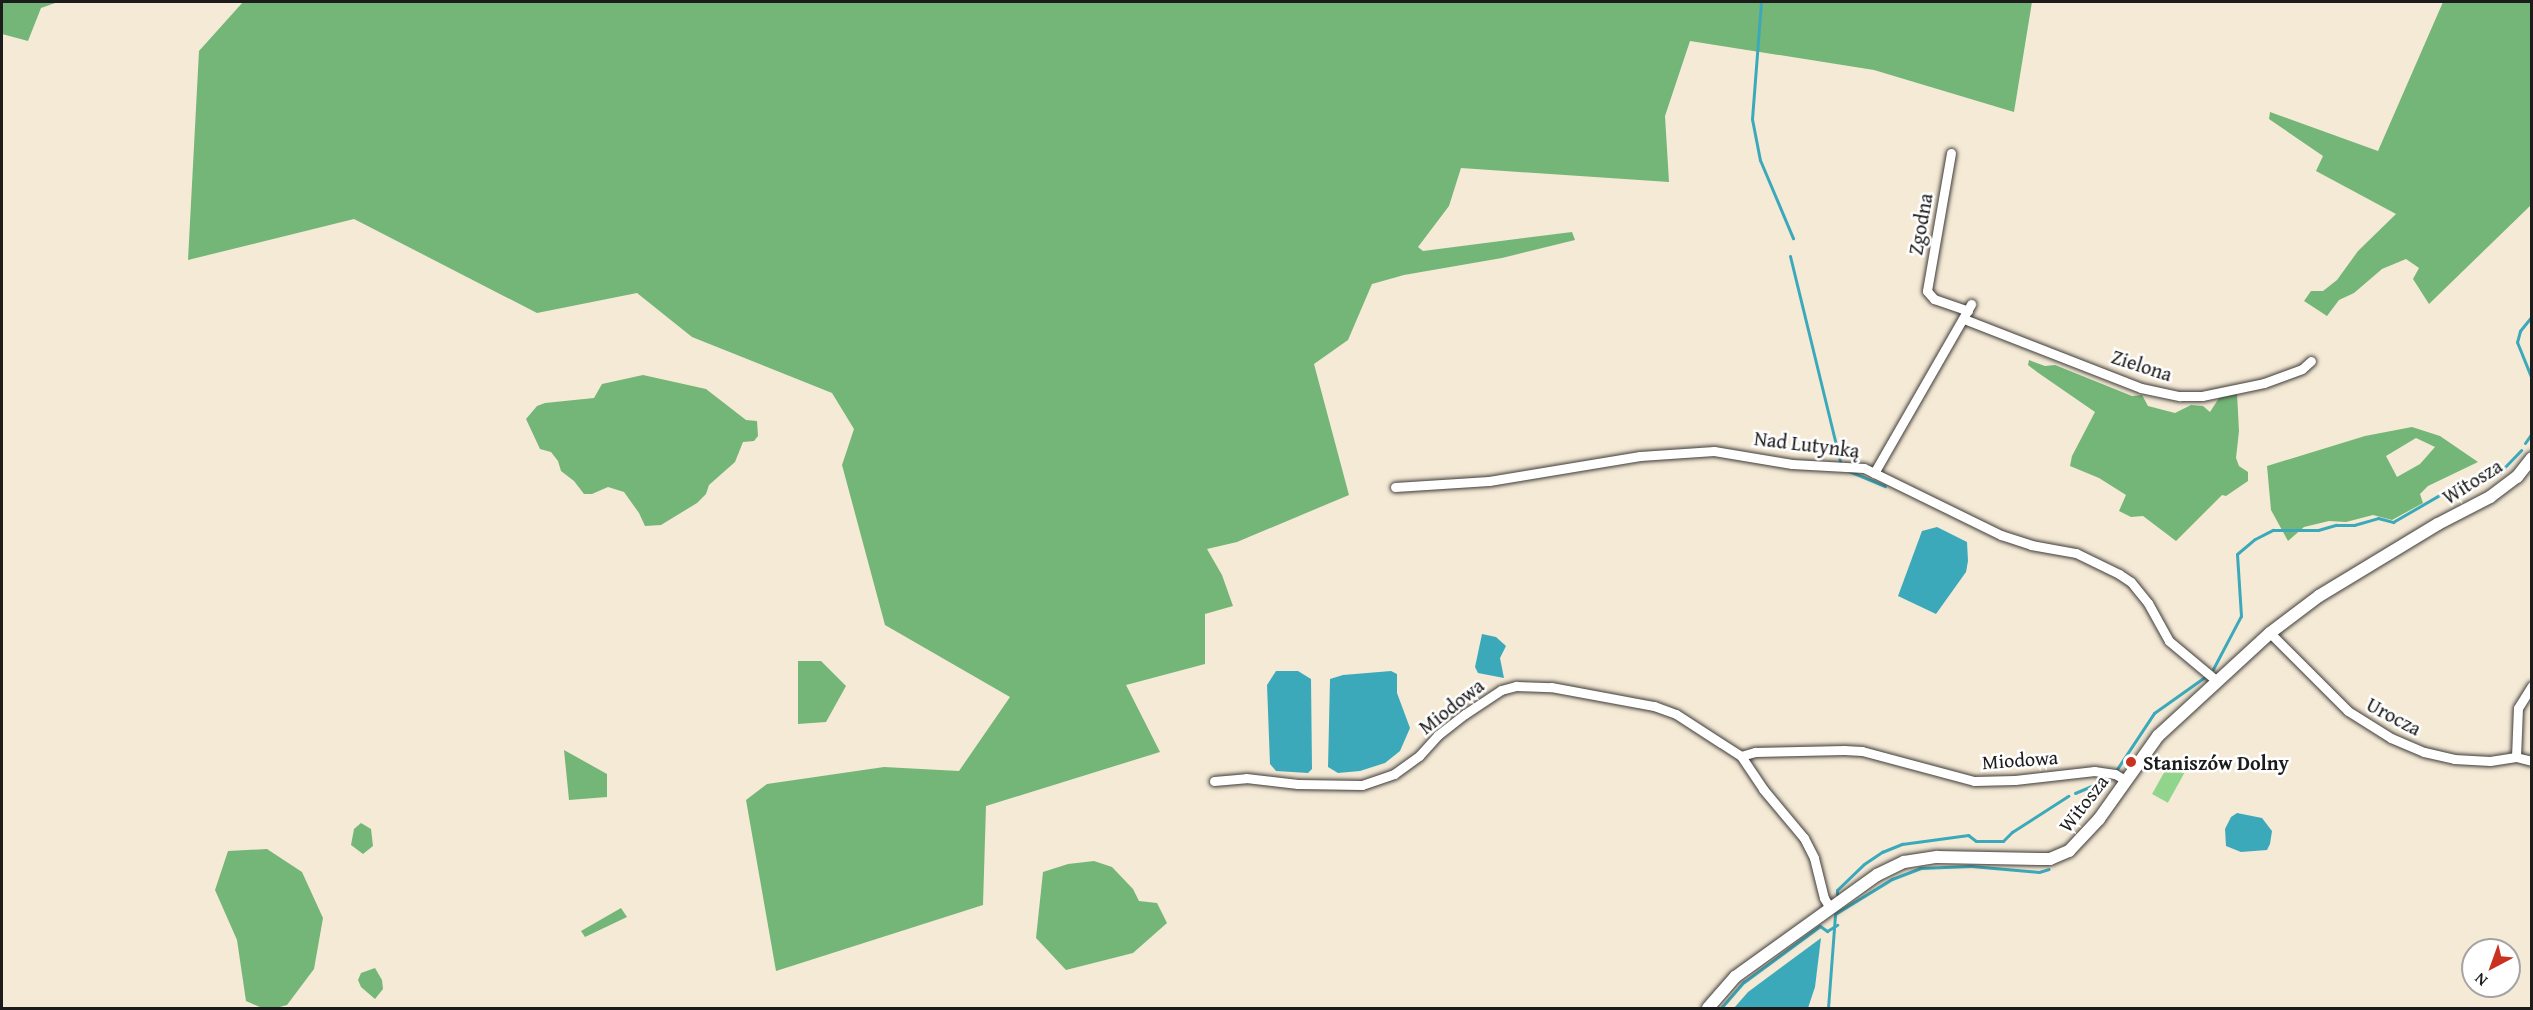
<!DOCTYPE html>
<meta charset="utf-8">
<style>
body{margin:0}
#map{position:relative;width:2533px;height:1010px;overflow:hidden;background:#f5ead6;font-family:"Gentium Book Plus",serif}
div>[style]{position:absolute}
.green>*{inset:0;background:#91d58d;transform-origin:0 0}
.forest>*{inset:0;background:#74b678}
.water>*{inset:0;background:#3ca9bb}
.stream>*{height:3px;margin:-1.5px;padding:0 1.5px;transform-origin:1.5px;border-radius:1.5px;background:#3ca9bb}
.roads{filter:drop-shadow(0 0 2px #3d3b38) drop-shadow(0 0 2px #3d3b38)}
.minor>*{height:9px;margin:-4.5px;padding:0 4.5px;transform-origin:4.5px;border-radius:4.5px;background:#fff}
.tertiary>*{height:12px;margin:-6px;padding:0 6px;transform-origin:6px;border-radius:6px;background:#fff}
.dots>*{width:16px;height:16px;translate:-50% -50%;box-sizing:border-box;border:3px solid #fff;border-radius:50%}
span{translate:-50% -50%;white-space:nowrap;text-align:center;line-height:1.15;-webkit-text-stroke:5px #fff;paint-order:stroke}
.street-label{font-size:20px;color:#1c1c1c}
.poi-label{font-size:20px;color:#1c1c1c;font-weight:700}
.left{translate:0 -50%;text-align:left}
.frame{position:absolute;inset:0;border:3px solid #1c1c1c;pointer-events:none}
.north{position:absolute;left:2461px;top:938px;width:60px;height:60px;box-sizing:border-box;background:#fff;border:2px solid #a4a4a4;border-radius:50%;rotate:221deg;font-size:16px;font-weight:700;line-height:24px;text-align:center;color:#1c1c1c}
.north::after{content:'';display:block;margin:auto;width:21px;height:27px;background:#c8321e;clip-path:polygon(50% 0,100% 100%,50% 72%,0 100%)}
</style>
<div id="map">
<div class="green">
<i style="left:2171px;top:760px;width:18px;height:39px;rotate:29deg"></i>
</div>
<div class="forest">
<i style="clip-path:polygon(2px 2px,58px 2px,41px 8px,28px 41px,2px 34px)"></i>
<i style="clip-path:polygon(243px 2px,2032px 2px,2014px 112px,1874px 70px,1690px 41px,1665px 116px,1669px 182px,1461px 168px,1449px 206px,1418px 247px,1423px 251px,1572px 232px,1575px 240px,1502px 258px,1404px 275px,1372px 284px,1348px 340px,1314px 364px,1349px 495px,1237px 542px,1207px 549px,1222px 575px,1233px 606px,1205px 614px,1205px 664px,1126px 685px,1160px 752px,986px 806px,983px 905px,776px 971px,746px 800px,767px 784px,884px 767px,959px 771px,1010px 697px,885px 625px,842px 465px,854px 429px,832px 393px,692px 337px,637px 293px,537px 313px,354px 219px,188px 260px,199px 51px)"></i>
<i style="clip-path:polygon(2443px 2px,2531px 2px,2531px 205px,2429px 304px,2413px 279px,2419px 268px,2406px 259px,2382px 269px,2354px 293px,2339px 300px,2327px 316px,2304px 301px,2311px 291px,2323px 291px,2337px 280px,2358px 251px,2396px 214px,2316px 171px,2323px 156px,2269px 119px,2270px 112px,2378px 151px)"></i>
<i style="clip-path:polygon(2029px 360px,2045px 366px,2055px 365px,2132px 396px,2142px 395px,2148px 406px,2175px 413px,2191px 405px,2203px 406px,2210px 412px,2219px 398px,2237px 393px,2239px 431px,2236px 458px,2239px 466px,2248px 472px,2248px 481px,2226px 496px,2222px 495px,2176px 541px,2143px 516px,2131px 517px,2119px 511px,2126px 495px,2099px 478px,2070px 466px,2072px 456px,2095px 412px,2037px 372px,2028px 365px)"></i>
<i style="clip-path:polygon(643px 375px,706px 389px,746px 420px,757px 421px,758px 436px,754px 441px,743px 442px,735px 462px,709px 485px,706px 494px,697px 503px,661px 525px,645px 526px,639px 513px,624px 492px,608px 487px,592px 494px,584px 494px,574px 481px,561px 471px,558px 461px,551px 452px,540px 449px,526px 419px,537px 406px,545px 403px,594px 398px,602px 384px)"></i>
<i style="clip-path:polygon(evenodd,2412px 427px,2440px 436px,2478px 462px,2428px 486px,2420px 494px,2423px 503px,2392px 520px,2373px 515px,2346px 522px,2329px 521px,2304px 527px,2288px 541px,2271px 510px,2267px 466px,2365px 436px,2412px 427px,2416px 438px,2435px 447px,2420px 464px,2397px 477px,2386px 456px,2416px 438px)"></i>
<i style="clip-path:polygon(798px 661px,821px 661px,846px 686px,826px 722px,798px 724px)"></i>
<i style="clip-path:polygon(564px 750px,607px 774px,607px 797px,569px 800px)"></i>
<i style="clip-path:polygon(361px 823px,371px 829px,373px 846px,363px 854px,351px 845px,354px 829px)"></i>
<i style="clip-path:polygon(267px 849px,302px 872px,323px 918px,314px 969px,287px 1005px,276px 1008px,262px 1008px,246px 1001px,237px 940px,215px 890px,228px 851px)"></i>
<i style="clip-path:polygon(1094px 861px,1112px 867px,1133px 889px,1139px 901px,1157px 903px,1167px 923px,1133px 953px,1066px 970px,1036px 938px,1043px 872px,1068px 864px)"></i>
<i style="clip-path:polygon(621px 908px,627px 917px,585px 937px,581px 931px)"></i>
<i style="clip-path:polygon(375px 968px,382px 980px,383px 989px,375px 999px,361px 987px,358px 980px,361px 973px)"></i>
</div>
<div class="water">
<i style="clip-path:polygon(1937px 527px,1967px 542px,1968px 561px,1966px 572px,1936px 614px,1898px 596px,1922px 531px)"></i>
<i style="clip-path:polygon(1482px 634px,1496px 637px,1506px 646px,1500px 658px,1504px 678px,1478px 673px,1475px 667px)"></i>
<i style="clip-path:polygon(1276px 671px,1298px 671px,1311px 679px,1312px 769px,1308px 773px,1276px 771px,1270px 764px,1267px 685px)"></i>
<i style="clip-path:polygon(1391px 671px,1397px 674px,1397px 693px,1410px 728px,1400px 751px,1385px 763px,1360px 771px,1338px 773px,1328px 767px,1330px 679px,1343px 675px)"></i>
<i style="clip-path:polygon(2237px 813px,2262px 818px,2272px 831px,2270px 844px,2267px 850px,2241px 852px,2226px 846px,2225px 829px,2231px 817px)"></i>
<i style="clip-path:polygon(1821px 938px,1815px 987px,1808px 1008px,1734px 1008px,1748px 992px)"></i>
</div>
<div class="stream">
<i style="left:1761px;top:2px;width:117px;rotate:94.4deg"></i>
<i style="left:1752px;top:119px;width:42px;rotate:79deg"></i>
<i style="left:1760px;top:160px;width:85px;rotate:67.1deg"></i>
<i style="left:1790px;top:256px;width:211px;rotate:76.3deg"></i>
<i style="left:2532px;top:316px;width:19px;rotate:129deg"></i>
<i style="left:2520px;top:331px;width:11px;rotate:105deg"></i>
<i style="left:2517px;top:342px;width:40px;rotate:68deg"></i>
<i style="left:2525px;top:443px;width:12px;rotate:-55deg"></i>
<i style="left:1849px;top:471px;width:39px;rotate:23deg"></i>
<i style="left:2213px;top:669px;width:60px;rotate:-62.2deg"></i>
<i style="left:2241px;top:616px;width:62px;rotate:-93.7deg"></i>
<i style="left:2237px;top:554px;width:23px;rotate:-40deg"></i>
<i style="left:2255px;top:539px;width:20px;rotate:-27deg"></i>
<i style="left:2273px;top:530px;width:45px"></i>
<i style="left:2318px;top:530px;width:19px;rotate:-16deg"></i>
<i style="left:2336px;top:525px;width:18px"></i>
<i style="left:2354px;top:525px;width:25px;rotate:-16deg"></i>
<i style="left:2378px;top:518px;width:16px;rotate:15deg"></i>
<i style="left:2393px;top:522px;width:66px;rotate:-30.1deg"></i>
<i style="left:2450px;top:489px;width:52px;rotate:-18.1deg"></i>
<i style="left:2499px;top:473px;width:32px;rotate:-46deg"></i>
<i style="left:2117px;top:769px;width:67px;rotate:-56.5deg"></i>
<i style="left:2154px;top:713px;width:64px;rotate:-35.4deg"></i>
<i style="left:2075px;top:793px;width:38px;rotate:-23deg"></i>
<i style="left:1837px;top:894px;width:4px;rotate:-90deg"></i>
<i style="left:1837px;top:890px;width:37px;rotate:-44deg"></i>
<i style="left:1864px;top:864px;width:22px;rotate:-34deg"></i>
<i style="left:1882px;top:852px;width:22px;rotate:-22deg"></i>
<i style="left:1902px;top:844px;width:67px;rotate:-7.8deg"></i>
<i style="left:1968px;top:835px;width:10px;rotate:37deg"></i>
<i style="left:1976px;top:841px;width:27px"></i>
<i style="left:2003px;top:841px;width:13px;rotate:-45deg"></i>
<i style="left:2012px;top:832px;width:67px;rotate:-32.7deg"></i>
<i style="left:1721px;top:1008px;width:35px;rotate:-49deg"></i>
<i style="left:1744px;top:982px;width:94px;rotate:-36.4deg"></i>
<i style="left:1820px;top:926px;width:9px;rotate:36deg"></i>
<i style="left:1827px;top:931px;width:12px;rotate:-31deg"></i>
<i style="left:1828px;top:1008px;width:94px;rotate:-85.7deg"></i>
<i style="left:1835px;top:914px;width:67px;rotate:-31.6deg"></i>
<i style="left:1892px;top:879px;width:30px;rotate:-21deg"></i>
<i style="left:1920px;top:868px;width:51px;rotate:-2.2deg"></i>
<i style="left:1971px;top:866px;width:68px;rotate:5deg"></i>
<i style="left:2039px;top:872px;width:10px;rotate:-17deg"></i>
</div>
<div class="roads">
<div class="minor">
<i style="left:1951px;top:153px;width:140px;rotate:99.9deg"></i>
<i style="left:1927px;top:291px;width:11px;rotate:49deg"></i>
<i style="left:1934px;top:299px;width:36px;rotate:19deg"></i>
<i style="left:1964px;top:319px;width:190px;rotate:21.3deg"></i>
<i style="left:2141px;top:388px;width:40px;rotate:12deg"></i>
<i style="left:2180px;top:396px;width:22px"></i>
<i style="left:2202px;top:396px;width:63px;rotate:-11.8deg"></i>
<i style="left:2264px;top:383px;width:40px;rotate:-20.2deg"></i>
<i style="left:2302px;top:369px;width:12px;rotate:-42deg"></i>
<i style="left:1874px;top:473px;width:195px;rotate:-60.1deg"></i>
<i style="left:1395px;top:487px;width:94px;rotate:-3.7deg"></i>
<i style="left:1489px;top:481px;width:153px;rotate:-9.4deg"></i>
<i style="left:1640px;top:456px;width:74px;rotate:-3.9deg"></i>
<i style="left:1714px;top:451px;width:79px;rotate:9.5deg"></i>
<i style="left:1792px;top:464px;width:72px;rotate:3.2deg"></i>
<i style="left:1864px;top:468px;width:153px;rotate:26.1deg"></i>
<i style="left:2001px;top:535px;width:32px;rotate:18deg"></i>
<i style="left:2031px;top:545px;width:46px;rotate:10.1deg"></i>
<i style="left:2076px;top:553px;width:48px;rotate:26deg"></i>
<i style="left:2119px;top:574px;width:14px;rotate:34deg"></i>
<i style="left:2131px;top:582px;width:27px;rotate:51deg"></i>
<i style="left:2148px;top:603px;width:43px;rotate:61.1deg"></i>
<i style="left:2169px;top:641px;width:62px;rotate:39.8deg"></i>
<i style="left:2270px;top:633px;width:110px;rotate:45deg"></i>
<i style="left:2348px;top:711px;width:51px;rotate:32.1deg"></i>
<i style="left:2391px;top:738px;width:36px;rotate:23deg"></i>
<i style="left:2424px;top:752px;width:31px;rotate:13deg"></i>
<i style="left:2454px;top:759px;width:36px;rotate:3deg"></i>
<i style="left:2490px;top:761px;width:26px;rotate:-9deg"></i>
<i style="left:2516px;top:757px;width:16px;rotate:14deg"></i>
<i style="left:1741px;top:756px;width:15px;rotate:-16deg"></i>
<i style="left:1755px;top:752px;width:89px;rotate:-1.3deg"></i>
<i style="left:1844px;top:750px;width:18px;rotate:3deg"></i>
<i style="left:1862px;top:751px;width:116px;rotate:15deg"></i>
<i style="left:1974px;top:781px;width:41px;rotate:-1.4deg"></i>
<i style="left:2015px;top:780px;width:80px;rotate:-6.5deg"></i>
<i style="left:2094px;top:771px;width:21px;rotate:8deg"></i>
<i style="left:2115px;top:774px;width:12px;rotate:31deg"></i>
<i style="left:2516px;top:757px;width:49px;rotate:-87.7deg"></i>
<i style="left:2518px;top:708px;width:26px;rotate:-58deg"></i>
<i style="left:1214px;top:781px;width:32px;rotate:-5deg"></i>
<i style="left:1246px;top:778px;width:52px;rotate:6.6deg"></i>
<i style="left:1298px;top:784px;width:64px;rotate:0.9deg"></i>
<i style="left:1362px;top:785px;width:34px;rotate:-19deg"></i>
<i style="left:1394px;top:774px;width:31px;rotate:-36deg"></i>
<i style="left:1419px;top:756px;width:28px;rotate:-48deg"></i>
<i style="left:1438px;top:735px;width:34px;rotate:-38deg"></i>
<i style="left:1465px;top:714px;width:43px;rotate:-33.7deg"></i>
<i style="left:1501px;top:690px;width:16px;rotate:-15deg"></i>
<i style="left:1516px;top:686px;width:35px;rotate:2deg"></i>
<i style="left:1551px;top:687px;width:105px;rotate:10.5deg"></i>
<i style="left:1654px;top:706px;width:23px;rotate:20deg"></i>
<i style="left:1676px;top:714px;width:77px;rotate:32.9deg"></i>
<i style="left:1741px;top:756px;width:40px;rotate:56deg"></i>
<i style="left:1763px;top:789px;width:64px;rotate:50.1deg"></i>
<i style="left:1804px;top:838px;width:22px;rotate:63deg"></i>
<i style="left:1814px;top:858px;width:41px;rotate:76deg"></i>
<i style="left:1824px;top:898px;width:12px;rotate:59deg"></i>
</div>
<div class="tertiary">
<i style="left:1708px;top:1008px;width:41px;rotate:-48.9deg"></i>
<i style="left:1735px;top:977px;width:175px;rotate:-35.7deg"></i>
<i style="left:1877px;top:875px;width:30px;rotate:-26deg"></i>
<i style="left:1904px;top:862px;width:33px;rotate:-9deg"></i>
<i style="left:1937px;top:857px;width:102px;rotate:1.1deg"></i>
<i style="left:2039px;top:859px;width:11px"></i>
<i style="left:2050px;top:859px;width:21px;rotate:-23deg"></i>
<i style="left:2069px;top:851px;width:44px;rotate:-46.8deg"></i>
<i style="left:2099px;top:819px;width:102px;rotate:-54.6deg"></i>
<i style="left:2158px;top:736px;width:152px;rotate:-42.6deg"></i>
<i style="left:2270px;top:633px;width:61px;rotate:-37.1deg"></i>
<i style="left:2319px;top:596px;width:139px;rotate:-31.2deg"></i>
<i style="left:2438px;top:524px;width:59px;rotate:-27.4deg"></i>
<i style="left:2490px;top:497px;width:34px;rotate:-37deg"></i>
<i style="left:2517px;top:477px;width:24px;rotate:-52deg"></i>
</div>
</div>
<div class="dots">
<i style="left:2131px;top:762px;background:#c8321e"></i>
</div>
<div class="street-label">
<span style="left:1920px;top:224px;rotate:-80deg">Zgodna</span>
<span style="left:2142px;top:365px;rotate:18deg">Zielona</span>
<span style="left:1807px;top:444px;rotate:7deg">Nad Lutynką</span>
<span style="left:2472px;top:481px;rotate:-32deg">Witosza</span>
<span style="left:1451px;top:706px;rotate:-38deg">Miodowa</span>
<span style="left:2394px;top:716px;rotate:28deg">Urocza</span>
<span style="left:2020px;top:759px;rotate:-4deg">Miodowa</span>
<span style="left:2083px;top:803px;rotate:-52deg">Witosza</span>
</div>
<div class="poi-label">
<span class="left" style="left:2143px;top:762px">Staniszów Dolny</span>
</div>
<div class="frame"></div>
<div class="north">N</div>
</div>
